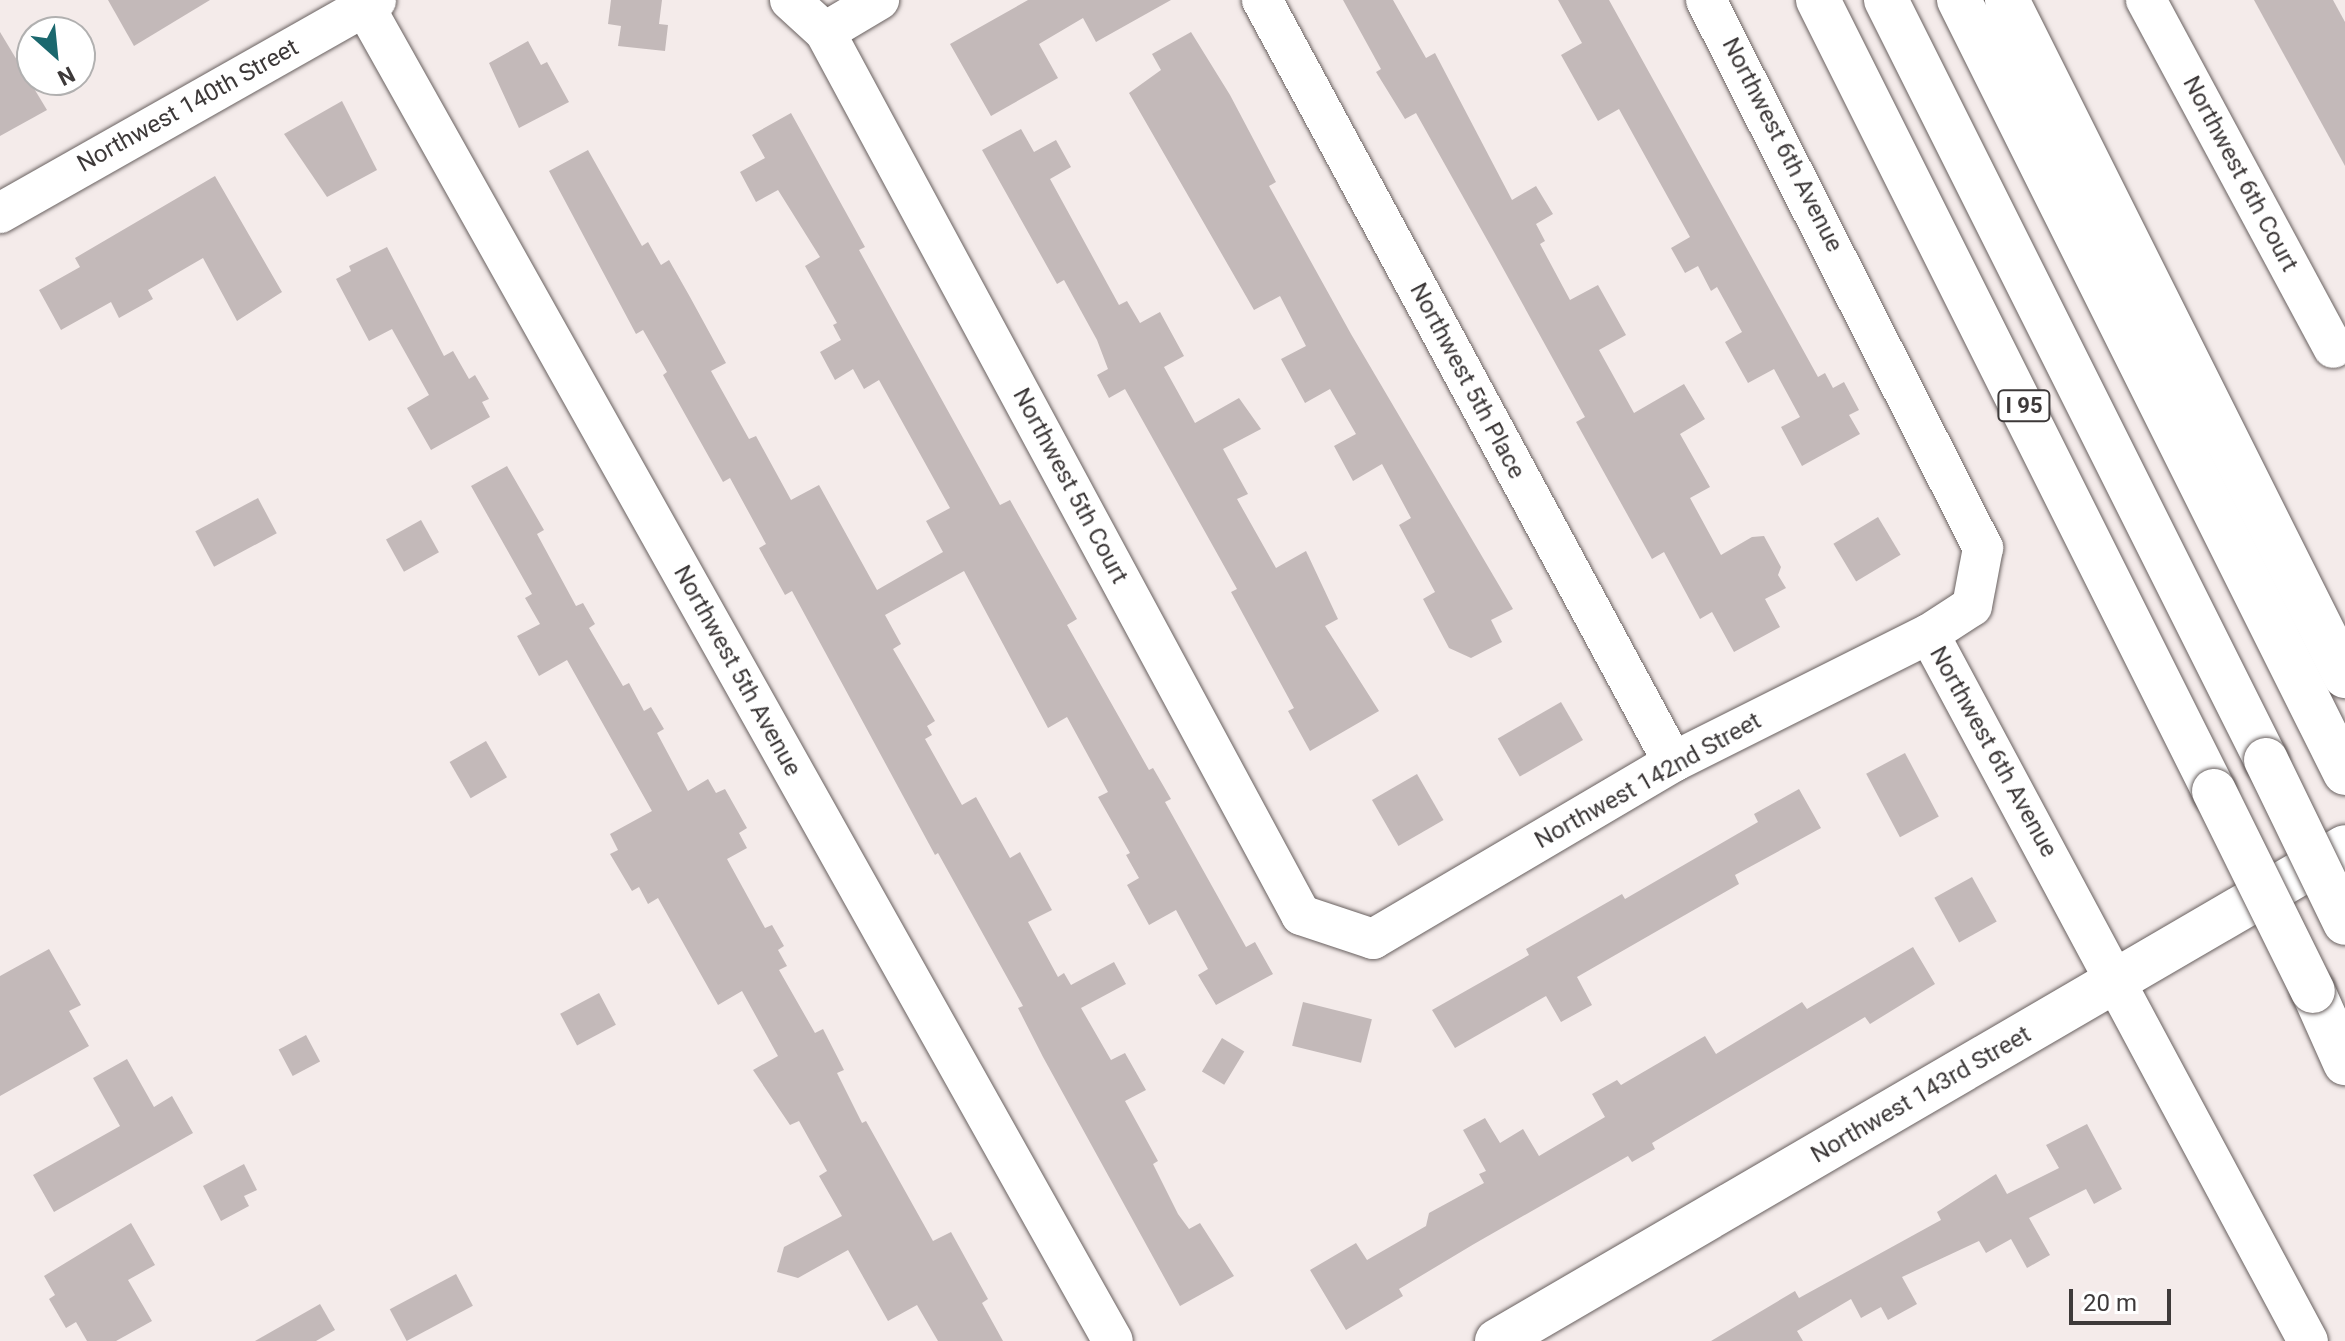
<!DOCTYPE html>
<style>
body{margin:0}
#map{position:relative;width:2345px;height:1341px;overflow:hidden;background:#f4ebea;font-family:Roboto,sans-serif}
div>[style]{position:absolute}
.building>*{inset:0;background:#c3b9b9;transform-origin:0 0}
.roads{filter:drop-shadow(0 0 2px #696160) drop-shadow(0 0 2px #696160)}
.minor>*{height:40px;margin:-20px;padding:0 20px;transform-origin:20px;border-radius:20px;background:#fff}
.tertiary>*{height:44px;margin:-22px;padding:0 22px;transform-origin:22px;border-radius:22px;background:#fff}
.motorway>*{height:44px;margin:-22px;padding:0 22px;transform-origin:22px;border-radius:22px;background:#fff}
.bridges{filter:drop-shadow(0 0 2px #696160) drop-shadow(0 0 2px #696160)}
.motorway-bridge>*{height:44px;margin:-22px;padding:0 22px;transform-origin:22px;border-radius:22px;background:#fff}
span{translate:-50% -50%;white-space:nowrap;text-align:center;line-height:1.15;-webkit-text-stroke:6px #fff;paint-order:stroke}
.shield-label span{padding:2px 6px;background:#fff;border:2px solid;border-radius:6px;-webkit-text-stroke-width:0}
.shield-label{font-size:22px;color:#3d3939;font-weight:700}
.street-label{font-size:24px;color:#3d3939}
.north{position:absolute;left:16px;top:16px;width:80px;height:80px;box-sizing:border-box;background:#fff;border:2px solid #b1b0b0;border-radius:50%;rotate:153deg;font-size:22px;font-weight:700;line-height:32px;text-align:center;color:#3d3939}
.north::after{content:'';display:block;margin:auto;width:28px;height:36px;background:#1b686e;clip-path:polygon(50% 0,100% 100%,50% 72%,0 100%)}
.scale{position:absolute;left:2069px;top:1289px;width:102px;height:36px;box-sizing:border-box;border:4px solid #3d3939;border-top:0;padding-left:10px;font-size:24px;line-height:28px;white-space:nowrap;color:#3d3939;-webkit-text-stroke:6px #fff;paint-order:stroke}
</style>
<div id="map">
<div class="building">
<i style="clip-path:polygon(108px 0,210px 0,134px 46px)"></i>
<i style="clip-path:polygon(611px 0,662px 0,659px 24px,668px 25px,665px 51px,618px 46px,621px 26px,608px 24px)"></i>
<i style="clip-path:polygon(1028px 0,1171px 0,1096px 42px,1083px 18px,1039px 44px,1058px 78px,991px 116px,950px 44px)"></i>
<i style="clip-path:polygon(1343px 0,1393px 0,1426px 58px,1435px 53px,1512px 200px,1536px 186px,1553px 214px,1536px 224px,1545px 241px,1540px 244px,1570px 300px,1598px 285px,1626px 335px,1599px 350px,1634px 413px,1684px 384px,1705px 419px,1680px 434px,1710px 487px,1690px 498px,1721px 555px,1752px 537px,1764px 536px,1781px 567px,1778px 575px,1786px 588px,1765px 599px,1780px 627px,1734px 652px,1712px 612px,1700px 619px,1664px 552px,1652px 559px,1576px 422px,1585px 417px,1494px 252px,1416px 113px,1405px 119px,1376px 72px,1381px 69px)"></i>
<i style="clip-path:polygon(1558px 0,1609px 0,1818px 377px,1825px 373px,1833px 388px,1844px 382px,1859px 410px,1849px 415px,1860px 434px,1802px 466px,1781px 427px,1800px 417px,1774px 369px,1748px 383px,1725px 342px,1742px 332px,1717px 287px,1711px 291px,1698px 266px,1685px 273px,1671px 248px,1690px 237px,1619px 109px,1598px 121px,1561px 55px,1582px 43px)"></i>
<i style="clip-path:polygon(2254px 0,2333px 0,2345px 22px,2345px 166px)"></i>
<i style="clip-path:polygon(0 32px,47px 110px,0 136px)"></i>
<i style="clip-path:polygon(1191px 32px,1230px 95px,1276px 182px,1269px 186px,1351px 334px,1513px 609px,1491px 620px,1502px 642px,1471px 658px,1449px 648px,1423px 599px,1435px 592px,1399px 525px,1411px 518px,1382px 464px,1353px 481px,1334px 446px,1356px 434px,1330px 389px,1305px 403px,1281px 359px,1306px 346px,1280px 296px,1254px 310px,1129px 93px,1161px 70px,1152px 54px)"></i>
<i style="clip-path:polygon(528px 41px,541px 65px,547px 62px,569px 102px,519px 128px,489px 63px)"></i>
<i style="clip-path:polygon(342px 101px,377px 170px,327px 197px,284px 134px)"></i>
<i style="clip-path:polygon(791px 113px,865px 247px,859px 250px,1000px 505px,1010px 500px,1077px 619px,1067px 625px,1149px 770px,1153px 768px,1171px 799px,1165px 802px,1246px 947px,1255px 942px,1273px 974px,1216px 1005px,1198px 975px,1208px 969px,1176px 910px,1149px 925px,1127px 885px,1139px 878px,1126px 855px,1130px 853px,1098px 797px,1108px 792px,1067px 717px,1048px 728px,964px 571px,885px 615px,901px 644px,893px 649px,935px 721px,927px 726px,932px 735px,925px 739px,962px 805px,976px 797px,1010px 858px,1020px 852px,1052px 910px,1028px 922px,1058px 977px,1064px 973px,1071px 985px,1114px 962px,1126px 984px,1081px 1008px,1111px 1060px,1125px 1053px,1146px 1090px,1125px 1101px,1158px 1161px,1153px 1164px,1178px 1214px,1189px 1229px,1200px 1223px,1234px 1276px,1180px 1306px,1043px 1057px,1018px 1008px,1023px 1006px,938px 853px,935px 855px,792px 591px,785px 595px,759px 548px,766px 544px,730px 478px,723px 482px,663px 375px,667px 372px,643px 330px,636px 334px,549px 171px,588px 150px,642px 246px,648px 242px,661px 265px,669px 260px,690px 297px,726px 363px,711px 371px,749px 439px,756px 436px,791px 500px,819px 485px,877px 590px,943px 552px,926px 521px,950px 508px,879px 380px,864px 389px,853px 369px,835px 380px,820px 352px,841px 340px,833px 325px,837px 323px,805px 266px,820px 257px,778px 190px,756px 202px,740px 172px,765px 158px,752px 135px)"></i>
<i style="clip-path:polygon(1021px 129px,1034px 152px,1056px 140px,1071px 167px,1050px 179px,1119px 305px,1127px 301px,1140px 323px,1160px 312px,1184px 356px,1164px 367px,1195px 423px,1239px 398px,1261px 429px,1223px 449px,1248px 494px,1237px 499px,1276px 568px,1306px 551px,1338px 619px,1325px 626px,1379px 711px,1310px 751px,1288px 711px,1294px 708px,1231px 592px,1237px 589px,1125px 389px,1109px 398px,1097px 375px,1108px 369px,1097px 340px,1064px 280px,1057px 284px,982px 150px)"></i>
<i style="clip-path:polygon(215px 176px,282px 292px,237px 321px,203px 258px,148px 290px,153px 299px,119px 318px,111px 302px,61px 330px,39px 290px,80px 267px,75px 258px)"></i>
<i style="clip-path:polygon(387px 247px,444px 356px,453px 351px,469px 379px,475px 375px,489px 399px,482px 402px,490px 417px,431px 450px,407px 408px,429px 395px,392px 329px,369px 341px,336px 279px,351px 271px,349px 266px)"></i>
<i style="clip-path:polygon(507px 466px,544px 530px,537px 534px,576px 606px,583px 603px,595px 624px,589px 628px,623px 686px,629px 683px,644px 711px,651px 707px,664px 729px,657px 733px,688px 791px,708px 779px,716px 793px,725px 789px,747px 828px,739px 833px,747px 848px,727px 859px,765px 928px,772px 925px,784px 946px,778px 950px,787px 966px,779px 970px,815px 1033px,823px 1029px,844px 1070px,837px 1073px,862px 1123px,866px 1121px,933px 1241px,951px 1232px,988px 1299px,982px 1303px,1003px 1341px,938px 1341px,917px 1305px,888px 1321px,848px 1250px,798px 1278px,777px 1272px,784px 1247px,842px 1216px,819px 1176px,827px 1171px,799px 1121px,790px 1125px,753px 1070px,778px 1056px,742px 991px,718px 1005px,658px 898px,648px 904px,639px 887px,632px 891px,610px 854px,618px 850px,610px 834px,652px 811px,567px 660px,539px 676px,517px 636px,540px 624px,525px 598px,532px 594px,471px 486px)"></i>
<i style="left:258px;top:498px;width:40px;height:71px;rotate:62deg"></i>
<i style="left:1878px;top:517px;width:44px;height:52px;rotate:59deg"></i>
<i style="left:421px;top:520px;width:37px;height:40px;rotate:61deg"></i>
<i style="left:1561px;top:702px;width:44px;height:73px;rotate:60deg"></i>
<i style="left:486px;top:741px;width:42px;height:42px;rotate:60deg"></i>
<i style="left:1905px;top:753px;width:72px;height:44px;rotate:62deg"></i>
<i style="left:1417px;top:774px;width:53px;height:52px;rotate:60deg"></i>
<i style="clip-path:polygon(1799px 789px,1821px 828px,1735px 875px,1739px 884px,1577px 977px,1592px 1005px,1561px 1022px,1546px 996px,1455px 1048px,1432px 1010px,1529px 955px,1526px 949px,1622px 894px,1625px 899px,1758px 822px,1754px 814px)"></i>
<i style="left:1972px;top:877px;width:51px;height:43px;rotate:61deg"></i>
<i style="clip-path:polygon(1913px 947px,1935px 984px,1870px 1024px,1865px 1017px,1652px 1143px,1655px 1149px,1632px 1162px,1628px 1156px,1474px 1244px,1399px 1289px,1403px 1296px,1346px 1330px,1310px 1270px,1356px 1243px,1367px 1260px,1426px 1226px,1429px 1213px,1484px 1183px,1479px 1174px,1486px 1171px,1463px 1130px,1485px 1118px,1500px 1143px,1523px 1129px,1539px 1156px,1605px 1117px,1592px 1094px,1617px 1080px,1621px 1085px,1705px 1036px,1716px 1054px,1802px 1002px,1807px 1009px)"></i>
<i style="clip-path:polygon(49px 949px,81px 1005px,69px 1011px,89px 1046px,0 1096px,0 976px)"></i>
<i style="left:599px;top:993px;width:36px;height:44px;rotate:62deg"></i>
<i style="left:1303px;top:1002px;width:71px;height:45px;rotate:14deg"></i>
<i style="left:306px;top:1035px;width:30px;height:31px;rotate:62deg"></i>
<i style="left:1222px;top:1038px;width:26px;height:39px;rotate:31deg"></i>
<i style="clip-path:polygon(127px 1059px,154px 1107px,172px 1096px,193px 1133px,54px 1212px,33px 1175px,120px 1126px,93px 1078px)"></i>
<i style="clip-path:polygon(2087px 1124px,2122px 1189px,2094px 1204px,2086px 1189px,2029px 1218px,2050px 1255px,2027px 1268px,2011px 1239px,1986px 1253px,1979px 1241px,1902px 1277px,1917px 1304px,1888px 1320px,1881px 1307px,1861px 1318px,1851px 1299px,1797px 1331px,1803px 1341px,1711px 1341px,1795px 1291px,1799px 1298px,1941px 1220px,1937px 1212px,1996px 1174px,2007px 1194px,2059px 1168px,2046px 1145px)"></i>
<i style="clip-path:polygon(244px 1164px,257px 1190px,244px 1196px,249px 1206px,221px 1221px,203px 1186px)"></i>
<i style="clip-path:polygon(131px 1223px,155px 1265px,128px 1280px,152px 1321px,116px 1341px,87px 1341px,76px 1322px,66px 1328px,49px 1299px,55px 1295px,44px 1276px)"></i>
<i style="left:456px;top:1274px;width:36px;height:75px;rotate:62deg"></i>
<i style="clip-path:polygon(320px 1304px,335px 1330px,316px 1341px,255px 1341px)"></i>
</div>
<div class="roads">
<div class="minor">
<i style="left:361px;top:0;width:1537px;rotate:60.72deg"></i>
<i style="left:790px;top:0;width:47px;rotate:42.4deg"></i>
<i style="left:825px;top:32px;width:1003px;rotate:61.67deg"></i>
<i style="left:1301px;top:915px;width:76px;rotate:18.4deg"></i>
<i style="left:1373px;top:939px;width:348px;rotate:-30.5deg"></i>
<i style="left:1673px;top:762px;width:286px;rotate:-26.6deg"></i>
<i style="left:1929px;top:634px;width:51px;rotate:-33.1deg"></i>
<i style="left:1972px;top:606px;width:59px;rotate:-79.3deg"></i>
<i style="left:1983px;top:548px;width:614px;rotate:-116.82deg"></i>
<i style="left:1262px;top:0;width:866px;rotate:61.66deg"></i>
<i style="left:2146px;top:0;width:395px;rotate:61.7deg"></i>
<i style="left:825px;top:32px;width:63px;rotate:-30.7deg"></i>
<i style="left:0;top:213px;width:432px;rotate:-29.5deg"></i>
<i style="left:1929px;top:634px;width:802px;rotate:61.81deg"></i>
</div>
<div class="tertiary">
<i style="left:1497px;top:1341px;width:981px;rotate:-30.22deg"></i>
</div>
<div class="motorway">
<i style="left:1818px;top:0;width:885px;rotate:63.41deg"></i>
<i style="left:1886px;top:0;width:850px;rotate:63.43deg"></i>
<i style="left:1959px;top:0;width:864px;rotate:63.46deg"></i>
<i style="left:2007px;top:0;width:756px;rotate:63.43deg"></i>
<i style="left:2313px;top:991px;width:79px;rotate:66deg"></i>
</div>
</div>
<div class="bridges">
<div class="motorway-bridge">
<i style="left:2266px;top:760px;width:181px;rotate:64.1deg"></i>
<i style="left:2214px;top:791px;width:223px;rotate:63.7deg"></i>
</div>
</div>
<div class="shield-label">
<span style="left:2024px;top:406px">I 95</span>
</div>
<div class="street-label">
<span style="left:188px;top:106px;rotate:-29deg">Northwest 140th Street</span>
<span style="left:1782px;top:145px;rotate:63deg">Northwest 6th Avenue</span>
<span style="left:2240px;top:174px;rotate:62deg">Northwest 6th Court</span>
<span style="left:1467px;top:381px;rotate:62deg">Northwest 5th Place</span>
<span style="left:1070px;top:486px;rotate:62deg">Northwest 5th Court</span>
<span style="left:737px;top:671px;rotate:61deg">Northwest 5th Avenue</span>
<span style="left:1993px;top:752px;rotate:61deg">Northwest 6th Avenue</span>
<span style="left:1648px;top:781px;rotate:-29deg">Northwest 142nd Street</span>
<span style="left:1921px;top:1095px;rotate:-30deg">Northwest 143rd Street</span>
</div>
<div class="north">N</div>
<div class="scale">20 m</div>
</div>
